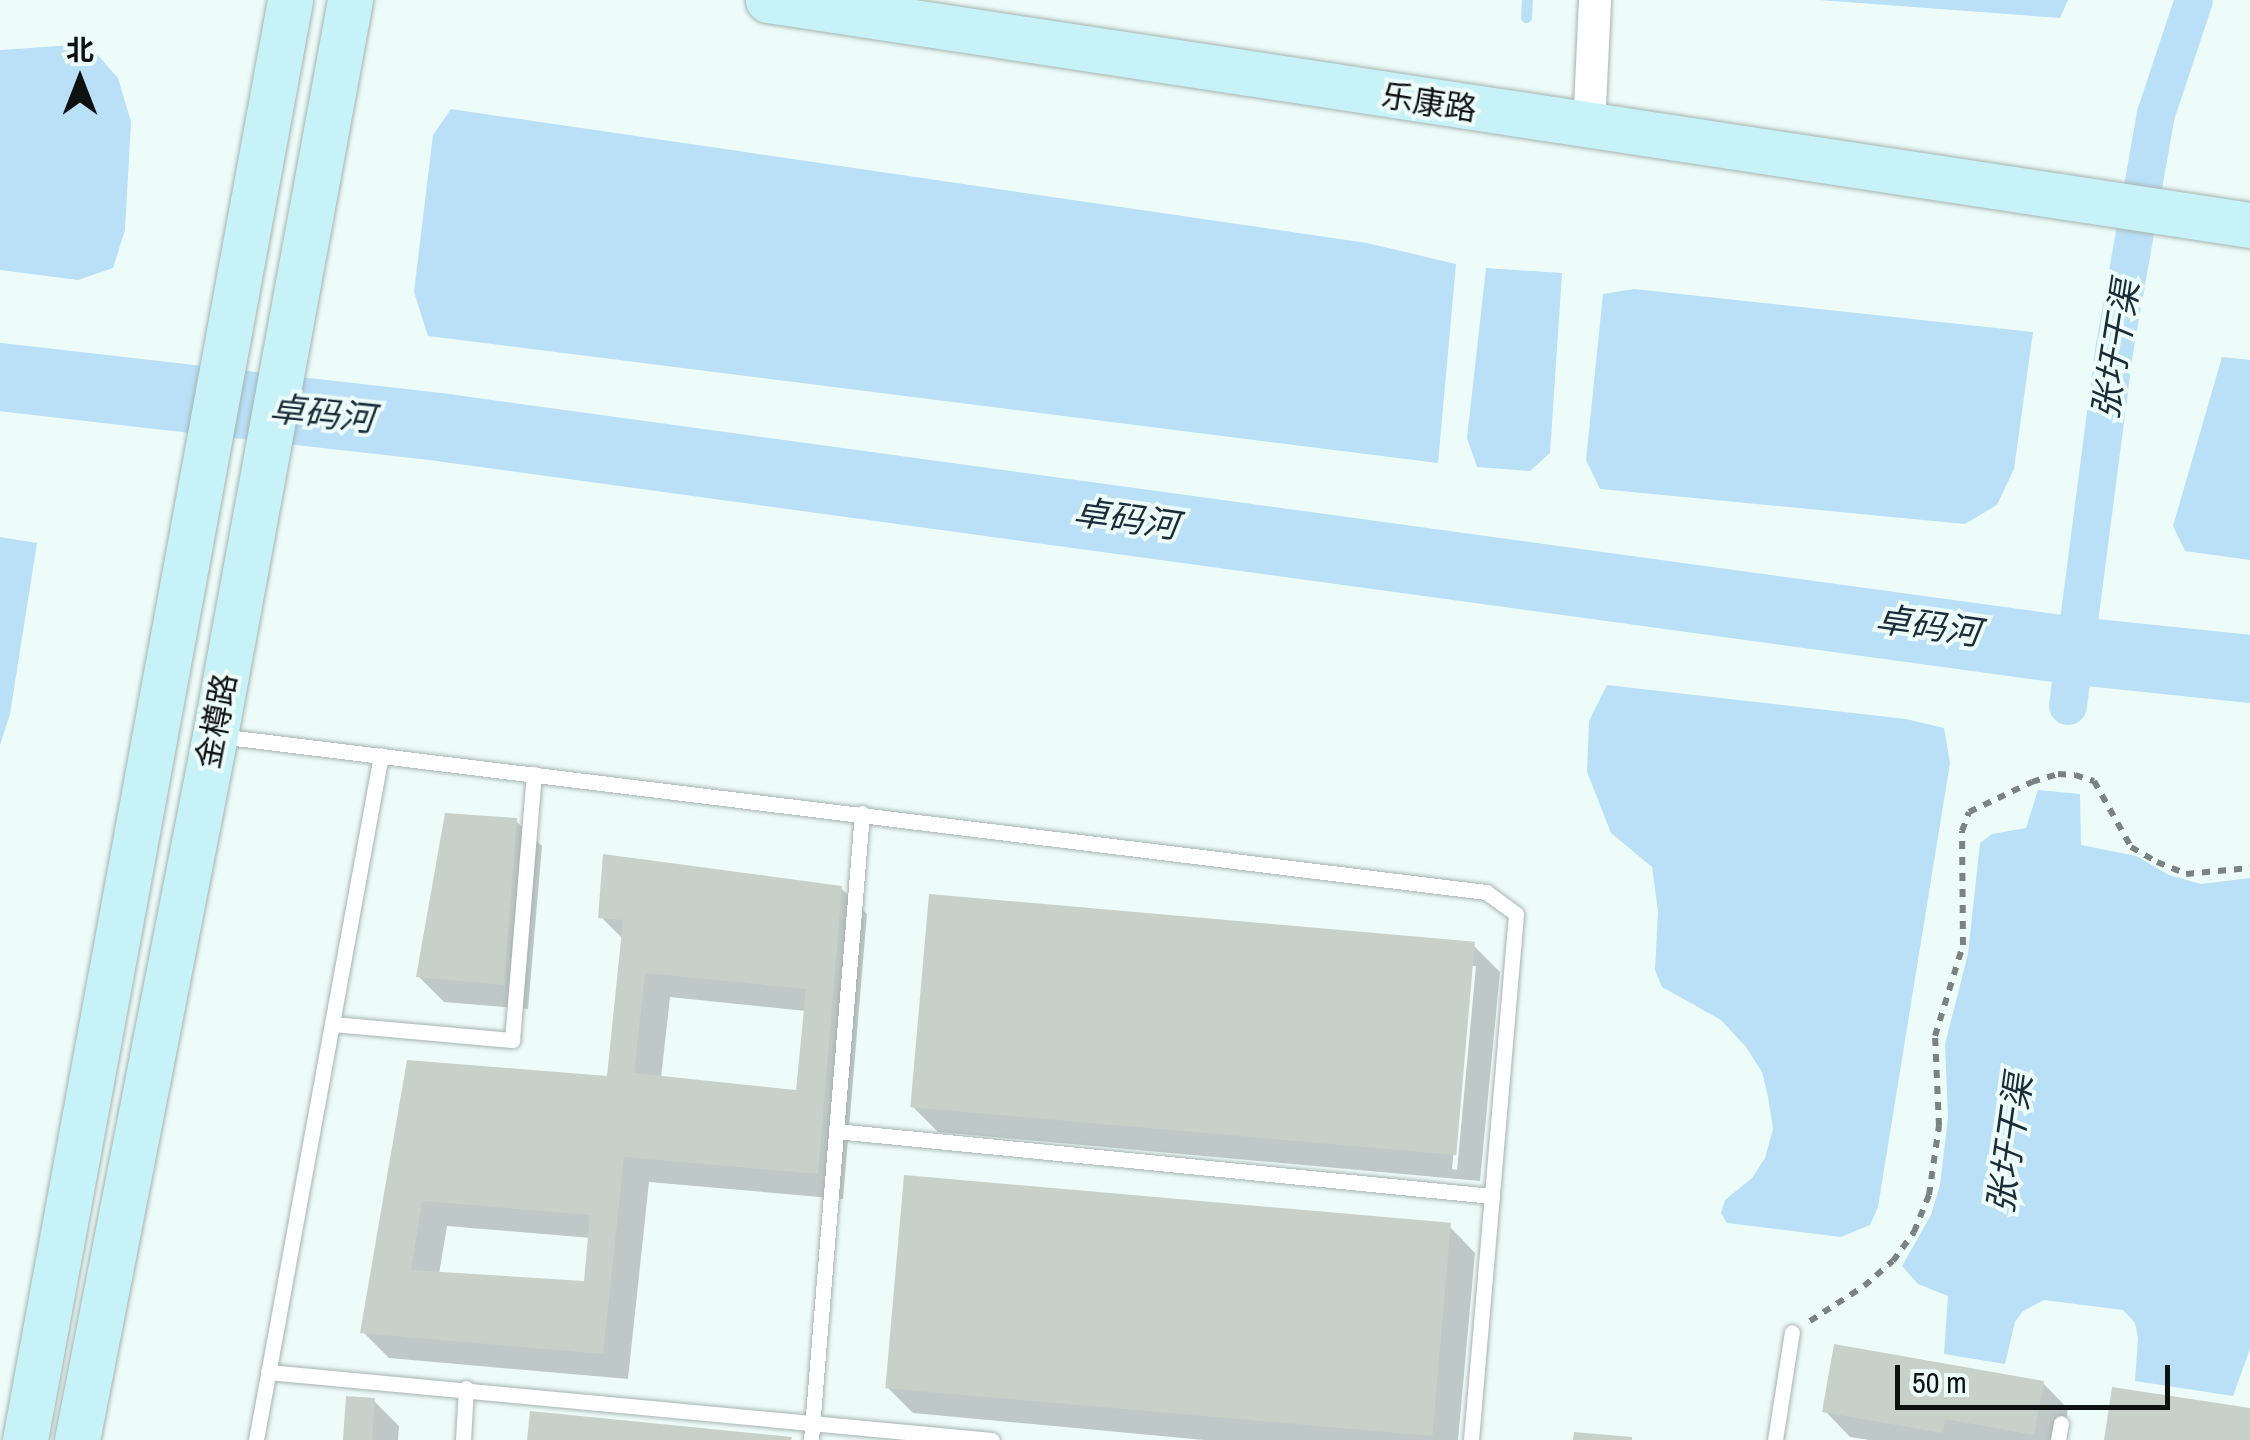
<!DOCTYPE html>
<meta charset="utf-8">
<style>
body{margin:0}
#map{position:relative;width:2250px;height:1440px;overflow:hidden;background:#eefcf9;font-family:"Archivo Narrow","Noto Sans SC",sans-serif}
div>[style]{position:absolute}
.water>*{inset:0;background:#b9e0f7}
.shadow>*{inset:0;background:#0003}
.stream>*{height:11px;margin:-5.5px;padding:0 5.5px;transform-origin:5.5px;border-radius:5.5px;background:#b9e0f7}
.canal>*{height:38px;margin:-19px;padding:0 19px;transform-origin:19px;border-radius:19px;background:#b9e0f7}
.river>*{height:68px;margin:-34px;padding:0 34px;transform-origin:34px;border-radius:34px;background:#b9e0f7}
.building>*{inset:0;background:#c7d1ca;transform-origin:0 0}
.path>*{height:6px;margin-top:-3px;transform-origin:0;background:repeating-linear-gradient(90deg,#7a8381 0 8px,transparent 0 16px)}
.roads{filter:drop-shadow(0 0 2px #a6b3b0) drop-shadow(0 0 2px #a6b3b0)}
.lane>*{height:15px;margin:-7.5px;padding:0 7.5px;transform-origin:7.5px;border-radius:7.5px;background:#fff}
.street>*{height:32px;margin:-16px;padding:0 16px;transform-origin:16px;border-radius:16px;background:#fff}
.secondary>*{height:45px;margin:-22.5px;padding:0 22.5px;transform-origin:22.5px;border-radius:22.5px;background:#c7f3f8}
span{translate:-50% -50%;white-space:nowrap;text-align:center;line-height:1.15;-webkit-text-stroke:8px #eefcf9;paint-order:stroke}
.street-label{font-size:32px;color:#0d1211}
.water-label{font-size:35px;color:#192c37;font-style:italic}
.north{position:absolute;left:30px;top:30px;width:100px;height:100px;-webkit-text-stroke:8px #eefcf9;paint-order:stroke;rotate:0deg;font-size:28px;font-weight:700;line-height:40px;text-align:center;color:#0d1211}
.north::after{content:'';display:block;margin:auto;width:35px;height:45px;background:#0d1211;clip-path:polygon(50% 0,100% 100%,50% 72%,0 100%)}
.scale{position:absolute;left:1895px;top:1365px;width:275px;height:45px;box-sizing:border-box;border:5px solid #0d1211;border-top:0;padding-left:12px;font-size:30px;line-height:35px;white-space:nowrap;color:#0d1211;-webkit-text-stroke:8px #eefcf9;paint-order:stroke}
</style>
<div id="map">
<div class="water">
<i style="clip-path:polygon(1819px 0,2068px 0,2060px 18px)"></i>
<i style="clip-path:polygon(88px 44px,118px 78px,131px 122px,125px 230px,113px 268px,78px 280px,0 270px,0 50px)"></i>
<i style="clip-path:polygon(451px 109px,1367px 243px,1456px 264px,1438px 463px,428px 336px,414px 292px,433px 135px)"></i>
<i style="clip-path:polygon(1486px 268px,1562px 273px,1550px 453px,1530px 471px,1477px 467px,1467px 438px)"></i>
<i style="clip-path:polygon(1634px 289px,2033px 332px,2014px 469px,1997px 505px,1965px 524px,1600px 489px,1586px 460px,1603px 294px)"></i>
<i style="clip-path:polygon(2222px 357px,2250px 360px,2250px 560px,2185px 551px,2173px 526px)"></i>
<i style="clip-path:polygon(0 537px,37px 543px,10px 714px,0 745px)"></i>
<i style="clip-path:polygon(1607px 685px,1906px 719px,1944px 728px,1950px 763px,1878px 1207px,1870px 1225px,1841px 1237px,1727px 1223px,1721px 1213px,1725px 1200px,1752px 1178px,1765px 1158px,1773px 1129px,1768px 1097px,1762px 1072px,1746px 1047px,1721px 1020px,1662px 987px,1655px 970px,1658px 911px,1652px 867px,1611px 833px,1587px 772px,1589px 721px)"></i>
<i style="clip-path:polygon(2038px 790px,2080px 794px,2081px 845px,2136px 856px,2169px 875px,2201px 884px,2250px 878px,2250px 1349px,2233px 1396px,2135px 1381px,2138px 1338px,2135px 1323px,2123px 1310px,2044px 1300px,2023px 1311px,2015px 1322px,2005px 1364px,1944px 1354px,1948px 1296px,1918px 1284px,1902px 1266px,1931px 1215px,1940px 1185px,1948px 1117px,1945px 1044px,1968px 954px,1980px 843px,1992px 834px,2026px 828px)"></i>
</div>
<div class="shadow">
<i style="clip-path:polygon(516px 821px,542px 846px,528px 1009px,444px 1002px,418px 976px)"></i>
<i style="clip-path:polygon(evenodd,841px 888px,867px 914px,843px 1199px,649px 1182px,628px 1379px,389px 1358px,363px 1332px,409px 1062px,610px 1079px,624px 940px,601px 917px,841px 888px,670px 997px,806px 1011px,798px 1093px,661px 1078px,670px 997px,841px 888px,447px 1226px,591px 1238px,587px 1283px,439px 1274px,447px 1226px)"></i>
<i style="clip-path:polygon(evenodd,1474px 946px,1500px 972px,1480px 1181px,938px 1132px,912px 1106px,1474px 946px,1471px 966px,1476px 966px,1457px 1170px,1452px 1169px,1471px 966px)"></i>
<i style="clip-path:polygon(1450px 1227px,1475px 1253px,1458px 1440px,1204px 1440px,913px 1413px,888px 1388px)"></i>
<i style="clip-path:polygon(2043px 1383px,2068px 1409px,2063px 1440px,1869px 1440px,1850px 1437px,1825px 1411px)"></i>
<i style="clip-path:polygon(374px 1401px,399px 1426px,398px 1440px,345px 1440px)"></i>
</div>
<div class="stream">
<i style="left:1526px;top:17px;width:17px;rotate:-87deg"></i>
</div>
<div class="canal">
<i style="left:2068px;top:706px;width:363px;rotate:-82.6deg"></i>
<i style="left:2115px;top:346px;width:236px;rotate:-80deg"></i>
<i style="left:2156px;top:114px;width:120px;rotate:-71.6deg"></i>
</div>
<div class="river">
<i style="left:0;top:377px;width:449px;rotate:6.5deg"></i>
<i style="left:446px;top:428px;width:1646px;rotate:7.79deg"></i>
<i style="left:2077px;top:651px;width:174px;rotate:5.9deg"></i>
</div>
<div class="building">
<i style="clip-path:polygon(445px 813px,517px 818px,504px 985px,416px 977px)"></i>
<i style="clip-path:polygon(evenodd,603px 854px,842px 886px,818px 1174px,624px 1157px,603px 1354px,360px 1333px,407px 1060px,607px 1076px,623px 920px,598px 918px,603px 854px,645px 973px,806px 989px,796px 1090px,634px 1073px,645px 973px,603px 854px,422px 1201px,590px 1215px,584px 1281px,411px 1270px,422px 1201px)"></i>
<i style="left:929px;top:894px;width:548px;height:214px;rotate:5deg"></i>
<i style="left:904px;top:1175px;width:549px;height:214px;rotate:5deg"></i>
<i style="clip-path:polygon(1834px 1344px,2044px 1381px,2034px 1435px,1945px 1419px,1943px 1433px,1822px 1412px)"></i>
<i style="clip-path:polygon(2112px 1387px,2250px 1408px,2250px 1440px,2104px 1440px)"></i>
<i style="left:346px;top:1396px;width:29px;height:44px;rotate:4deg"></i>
<i style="clip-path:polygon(530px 1411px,792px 1437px,791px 1440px,527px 1440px)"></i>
<i style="clip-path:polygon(1574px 1432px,1632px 1437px,1632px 1440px,1573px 1440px)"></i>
</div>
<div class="path">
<i style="left:1810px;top:1321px;width:64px;rotate:-32.9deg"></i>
<i style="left:1864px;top:1286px;width:38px;rotate:-41deg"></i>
<i style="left:1893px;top:1261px;width:36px;rotate:-54deg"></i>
<i style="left:1914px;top:1232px;width:40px;rotate:-68deg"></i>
<i style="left:1929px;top:1195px;width:70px;rotate:-81.8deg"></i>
<i style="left:1939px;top:1126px;width:90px;rotate:-92.5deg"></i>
<i style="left:1935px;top:1036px;width:95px;rotate:-72.9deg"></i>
<i style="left:1963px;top:945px;width:114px;rotate:-90.5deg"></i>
<i style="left:1962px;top:831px;width:20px;rotate:-70deg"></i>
<i style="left:1969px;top:812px;width:70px;rotate:-25.5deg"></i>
<i style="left:2032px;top:782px;width:27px;rotate:-17deg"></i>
<i style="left:2058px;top:774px;width:17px;rotate:3deg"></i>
<i style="left:2075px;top:775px;width:20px;rotate:18deg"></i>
<i style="left:2094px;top:781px;width:76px;rotate:60.7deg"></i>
<i style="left:2131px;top:847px;width:30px;rotate:30deg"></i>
<i style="left:2157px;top:862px;width:31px;rotate:22deg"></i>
<i style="left:2186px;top:874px;width:64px;rotate:-5.4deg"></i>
</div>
<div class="roads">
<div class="lane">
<i style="left:219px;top:736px;width:1277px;rotate:7.02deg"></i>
<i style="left:1486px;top:892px;width:37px;rotate:36deg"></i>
<i style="left:1516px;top:914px;width:528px;rotate:94.89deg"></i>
<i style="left:332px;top:1024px;width:181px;rotate:5.1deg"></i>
<i style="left:512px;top:1040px;width:267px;rotate:-85.3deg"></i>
<i style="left:836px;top:1131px;width:659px;rotate:5.66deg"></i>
<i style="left:268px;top:1372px;width:727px;rotate:5.37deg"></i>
<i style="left:256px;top:1440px;width:696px;rotate:-79.66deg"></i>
<i style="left:463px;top:1440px;width:52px;rotate:-86.7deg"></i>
<i style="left:811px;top:1440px;width:629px;rotate:-85.35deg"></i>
<i style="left:1775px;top:1440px;width:109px;rotate:-81.1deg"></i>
<i style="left:2058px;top:1440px;width:17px;rotate:-80deg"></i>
</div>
<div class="street">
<i style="left:1589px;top:128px;width:128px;rotate:-87.3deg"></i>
</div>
<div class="secondary">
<i style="left:768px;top:0;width:1499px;rotate:8.63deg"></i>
<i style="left:25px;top:1440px;width:1464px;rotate:-79.57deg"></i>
<i style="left:77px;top:1440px;width:718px;rotate:-78.92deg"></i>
<i style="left:215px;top:735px;width:747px;rotate:-79.59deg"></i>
</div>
</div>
<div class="street-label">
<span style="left:1429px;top:103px;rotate:9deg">乐康路</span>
<span style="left:217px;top:721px;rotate:-79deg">金樽路</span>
</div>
<div class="water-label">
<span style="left:2116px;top:350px;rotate:-81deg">张圩干渠</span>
<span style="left:322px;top:414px;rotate:6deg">卓码河</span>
<span style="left:1126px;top:519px;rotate:8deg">卓码河</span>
<span style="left:1928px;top:626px;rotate:8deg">卓码河</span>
<span style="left:2010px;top:1144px;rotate:-82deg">张圩干渠</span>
</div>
<div class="north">北</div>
<div class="scale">50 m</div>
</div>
